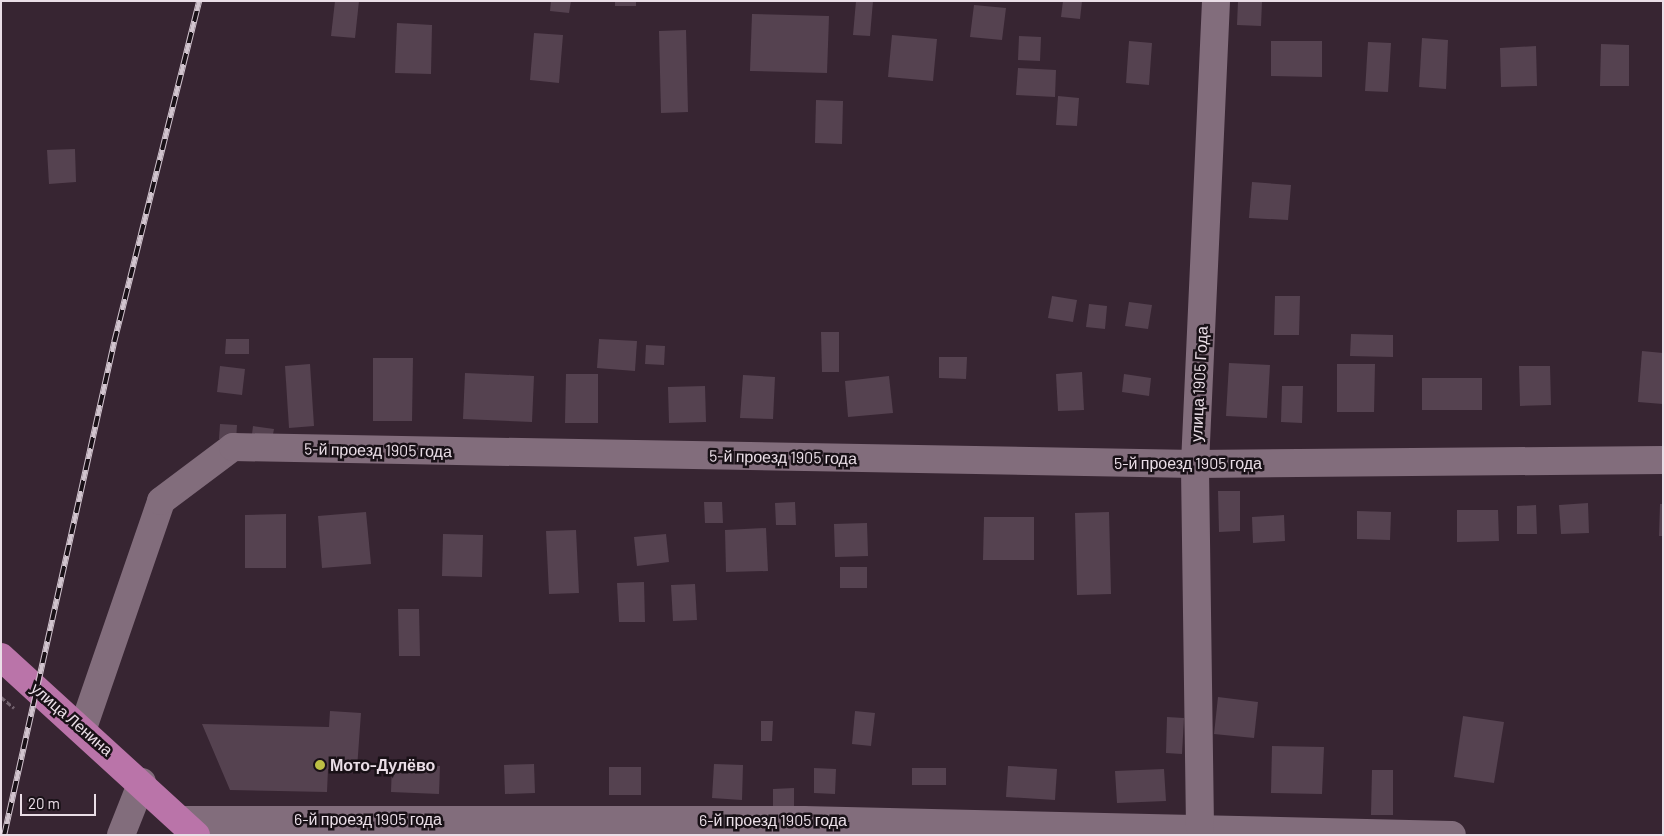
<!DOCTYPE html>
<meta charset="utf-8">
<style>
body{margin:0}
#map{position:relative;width:1664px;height:836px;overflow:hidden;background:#372532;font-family:Barlow,sans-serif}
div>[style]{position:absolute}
.building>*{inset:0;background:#554250}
.path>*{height:3px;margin-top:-1.5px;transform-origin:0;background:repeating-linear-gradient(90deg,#73636f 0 5px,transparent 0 7.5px)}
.minor>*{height:28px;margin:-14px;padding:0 14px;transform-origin:14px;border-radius:14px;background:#826d7c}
.highway>*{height:28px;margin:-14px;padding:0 14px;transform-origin:14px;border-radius:14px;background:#ba74a9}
.rail>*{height:5.5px;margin-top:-2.75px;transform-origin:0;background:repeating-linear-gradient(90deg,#191117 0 11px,#d1c4ce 0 22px);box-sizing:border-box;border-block:1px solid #d1c4ce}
.dots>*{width:14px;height:14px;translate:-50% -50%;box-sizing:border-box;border:2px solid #191117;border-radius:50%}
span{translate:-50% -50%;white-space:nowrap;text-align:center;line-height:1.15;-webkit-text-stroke:5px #191117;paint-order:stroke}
.street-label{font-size:16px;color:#eadee7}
.poi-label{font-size:16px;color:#eadee7;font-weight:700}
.left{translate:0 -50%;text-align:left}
.frame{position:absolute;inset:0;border:2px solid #eadee7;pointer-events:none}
.scale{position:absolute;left:20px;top:794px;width:76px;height:22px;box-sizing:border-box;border:2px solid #eadee7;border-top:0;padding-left:6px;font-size:15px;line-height:18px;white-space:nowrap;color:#eadee7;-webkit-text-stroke:4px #191117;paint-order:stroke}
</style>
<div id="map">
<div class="building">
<i style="clip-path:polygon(335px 1px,359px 1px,355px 38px,331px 36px)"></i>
<i style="clip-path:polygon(551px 1px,571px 1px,569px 13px,550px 11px)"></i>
<i style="clip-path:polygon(615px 1px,636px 1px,636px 6px,615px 6px)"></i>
<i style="clip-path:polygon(856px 1px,873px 1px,870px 36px,853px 35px)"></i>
<i style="clip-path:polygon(1063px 1px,1082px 1px,1080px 19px,1061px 17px)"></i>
<i style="clip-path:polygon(1238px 1px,1262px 1px,1261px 26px,1237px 25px)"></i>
<i style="clip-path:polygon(974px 5px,1006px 8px,1002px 40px,970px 37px)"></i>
<i style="clip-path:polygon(752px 14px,829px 16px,827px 73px,750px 71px)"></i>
<i style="clip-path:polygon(397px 23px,432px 25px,431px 74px,395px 73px)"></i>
<i style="clip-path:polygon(686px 30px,688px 112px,661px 113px,659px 31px)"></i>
<i style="clip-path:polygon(534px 33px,563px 35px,559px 83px,530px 80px)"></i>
<i style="clip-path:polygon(892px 35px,937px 39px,933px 81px,888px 77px)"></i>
<i style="clip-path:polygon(1019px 36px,1041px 37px,1040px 61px,1018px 60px)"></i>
<i style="clip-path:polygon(1422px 38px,1448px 40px,1446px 89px,1419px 87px)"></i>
<i style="clip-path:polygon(1129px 41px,1152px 43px,1149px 85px,1126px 83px)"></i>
<i style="clip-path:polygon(1271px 41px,1322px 41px,1322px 77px,1271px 76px)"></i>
<i style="clip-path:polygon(1368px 42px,1391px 43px,1388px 92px,1365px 91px)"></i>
<i style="clip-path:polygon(1601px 44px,1629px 45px,1629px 86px,1600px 86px)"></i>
<i style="clip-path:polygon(1536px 46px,1537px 86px,1501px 87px,1500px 48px)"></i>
<i style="clip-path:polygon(1018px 68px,1056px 70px,1055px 97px,1016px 95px)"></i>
<i style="clip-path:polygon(1058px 96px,1079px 98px,1077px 126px,1056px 125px)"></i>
<i style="clip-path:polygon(816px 100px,843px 101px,842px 144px,815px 143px)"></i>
<i style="clip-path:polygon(75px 149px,76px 182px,49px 184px,47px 150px)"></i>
<i style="clip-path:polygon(1252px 182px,1291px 185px,1288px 220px,1249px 218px)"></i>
<i style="clip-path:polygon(1052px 296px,1077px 300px,1073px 322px,1048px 318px)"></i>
<i style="clip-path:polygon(1275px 296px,1300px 296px,1299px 335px,1274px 335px)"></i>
<i style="clip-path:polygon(1129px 302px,1152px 305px,1148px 329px,1125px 326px)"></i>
<i style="clip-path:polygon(1089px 304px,1107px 306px,1105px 329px,1086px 327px)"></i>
<i style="clip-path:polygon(821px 332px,839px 332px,839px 372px,822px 372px)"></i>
<i style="clip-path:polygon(1351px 334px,1393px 335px,1393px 357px,1350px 356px)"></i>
<i style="clip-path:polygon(226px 339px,249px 339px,249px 354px,225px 354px)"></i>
<i style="clip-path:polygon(599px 339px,637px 341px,635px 371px,597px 368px)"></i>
<i style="clip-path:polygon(646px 345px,665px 346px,664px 365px,645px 364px)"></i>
<i style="clip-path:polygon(1642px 351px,1663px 353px,1663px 404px,1638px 402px)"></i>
<i style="clip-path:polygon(939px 357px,967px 357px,966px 379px,939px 378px)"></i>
<i style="clip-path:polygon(373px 358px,413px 358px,412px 421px,373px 421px)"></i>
<i style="clip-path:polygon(1229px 363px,1270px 365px,1267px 418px,1226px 416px)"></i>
<i style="clip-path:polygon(310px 364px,314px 426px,289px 428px,285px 366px)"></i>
<i style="clip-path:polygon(1337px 364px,1375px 364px,1374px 412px,1337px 412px)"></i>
<i style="clip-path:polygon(220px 366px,245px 369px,242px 395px,217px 392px)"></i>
<i style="clip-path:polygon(1519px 366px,1550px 366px,1551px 405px,1520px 406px)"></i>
<i style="clip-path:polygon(1082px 372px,1084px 410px,1058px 411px,1056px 374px)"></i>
<i style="clip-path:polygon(465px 373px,534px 376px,532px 422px,463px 419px)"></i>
<i style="clip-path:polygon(566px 374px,598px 374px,598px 423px,565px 423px)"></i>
<i style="clip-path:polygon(1124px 374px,1151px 378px,1149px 396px,1122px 392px)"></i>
<i style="clip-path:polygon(743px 375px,775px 377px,773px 419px,740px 418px)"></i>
<i style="clip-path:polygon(889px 376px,893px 413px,848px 417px,845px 381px)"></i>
<i style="clip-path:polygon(1422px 378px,1482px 378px,1482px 410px,1422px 410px)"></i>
<i style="clip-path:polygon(705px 386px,706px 422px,669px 423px,668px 387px)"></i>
<i style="clip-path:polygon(1282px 386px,1303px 386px,1302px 423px,1281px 422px)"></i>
<i style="clip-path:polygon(220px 424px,237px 425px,236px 441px,219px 439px)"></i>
<i style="clip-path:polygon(253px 426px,274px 429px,271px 445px,251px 442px)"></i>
<i style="clip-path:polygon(1218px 491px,1240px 491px,1240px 531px,1219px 532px)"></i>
<i style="clip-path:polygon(704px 502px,722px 502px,723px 523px,705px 523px)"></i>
<i style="clip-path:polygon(795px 502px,796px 525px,776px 525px,775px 503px)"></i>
<i style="clip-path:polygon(1588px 503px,1589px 533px,1561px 534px,1559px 505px)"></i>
<i style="clip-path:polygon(1660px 504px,1663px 504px,1663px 536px,1659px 536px)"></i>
<i style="clip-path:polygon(1536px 505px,1537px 534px,1517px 534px,1517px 506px)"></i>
<i style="clip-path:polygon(1457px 510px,1498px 510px,1499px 541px,1457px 542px)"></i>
<i style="clip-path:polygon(1357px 511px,1391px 512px,1390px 540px,1357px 539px)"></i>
<i style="clip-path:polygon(366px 512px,371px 564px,322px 568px,318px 516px)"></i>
<i style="clip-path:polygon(1109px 512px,1111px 594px,1077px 595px,1075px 513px)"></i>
<i style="clip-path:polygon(286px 514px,286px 568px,245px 568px,245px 515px)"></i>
<i style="clip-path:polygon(1284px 515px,1285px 541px,1253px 543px,1252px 517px)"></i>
<i style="clip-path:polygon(984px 517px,1034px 517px,1034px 560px,983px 560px)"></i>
<i style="clip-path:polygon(867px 523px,868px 556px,835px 557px,834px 524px)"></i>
<i style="clip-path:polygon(766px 528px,768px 571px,726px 572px,725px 530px)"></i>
<i style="clip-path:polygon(576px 530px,579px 593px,549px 594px,546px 531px)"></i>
<i style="clip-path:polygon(443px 534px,483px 535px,482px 577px,442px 576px)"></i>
<i style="clip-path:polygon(666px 534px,669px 562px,637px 566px,634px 537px)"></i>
<i style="clip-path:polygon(840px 567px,867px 567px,867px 588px,840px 588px)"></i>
<i style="clip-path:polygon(644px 582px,645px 622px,619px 622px,617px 583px)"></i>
<i style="clip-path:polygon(695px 584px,697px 620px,673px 621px,671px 585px)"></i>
<i style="clip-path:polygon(398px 609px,419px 609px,420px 656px,399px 656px)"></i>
<i style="clip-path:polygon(1218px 697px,1258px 702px,1254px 738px,1214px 734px)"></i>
<i style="clip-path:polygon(330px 711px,361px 713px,357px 769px,328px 769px,327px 792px,230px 790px,202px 724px,329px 727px)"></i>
<i style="clip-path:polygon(855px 711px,875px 713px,871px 746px,852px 744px)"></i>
<i style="clip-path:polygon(1463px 716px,1504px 722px,1494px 783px,1454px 777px)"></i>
<i style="clip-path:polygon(1167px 717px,1184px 718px,1182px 754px,1166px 753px)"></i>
<i style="clip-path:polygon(761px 721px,773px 721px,772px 741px,761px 741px)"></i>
<i style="clip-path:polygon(1272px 746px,1324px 747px,1322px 794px,1271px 793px)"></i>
<i style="clip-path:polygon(392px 764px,440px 766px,439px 794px,391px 792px)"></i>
<i style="clip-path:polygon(534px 764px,535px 793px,505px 794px,504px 765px)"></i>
<i style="clip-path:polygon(714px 764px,743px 765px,742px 800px,712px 798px)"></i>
<i style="clip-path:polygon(1008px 766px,1057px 769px,1055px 800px,1006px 797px)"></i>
<i style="clip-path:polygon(609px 767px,641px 767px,641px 795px,609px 795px)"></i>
<i style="clip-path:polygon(814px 768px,836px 769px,835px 794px,814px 793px)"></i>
<i style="clip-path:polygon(912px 768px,946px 768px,946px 785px,912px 785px)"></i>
<i style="clip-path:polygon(1164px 769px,1166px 801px,1117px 803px,1115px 771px)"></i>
<i style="clip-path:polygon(1372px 770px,1393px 770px,1393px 815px,1371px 815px)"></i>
<i style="clip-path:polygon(794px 788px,794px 811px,773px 812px,773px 789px)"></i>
</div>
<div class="path">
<i style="left:1px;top:697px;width:17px;rotate:40deg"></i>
</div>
<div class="minor">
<i style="left:83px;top:728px;width:240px;rotate:-71deg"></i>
<i style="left:161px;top:501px;width:90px;rotate:-36.9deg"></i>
<i style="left:233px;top:447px;width:962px;rotate:1.01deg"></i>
<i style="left:1195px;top:464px;width:468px;rotate:-0.5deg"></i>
<i style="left:184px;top:820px;width:619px"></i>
<i style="left:803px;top:820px;width:649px;rotate:1.32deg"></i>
<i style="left:1200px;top:827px;width:363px;rotate:-90.8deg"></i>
<i style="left:1195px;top:464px;width:463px;rotate:-87.4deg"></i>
<i style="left:121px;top:835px;width:57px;rotate:-68.4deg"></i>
</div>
<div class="highway">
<i style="left:1px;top:657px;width:264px;rotate:42.4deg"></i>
</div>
<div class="rail">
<i style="left:4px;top:835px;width:505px;rotate:-77.42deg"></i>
<i style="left:114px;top:342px;width:351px;rotate:-76deg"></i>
</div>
<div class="dots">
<i style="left:320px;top:765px;background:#bcbf44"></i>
</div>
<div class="street-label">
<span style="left:1199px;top:384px;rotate:-87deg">улица 1905 Года</span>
<span style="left:378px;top:450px;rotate:1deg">5-й проезд 1905 года</span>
<span style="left:783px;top:457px;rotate:1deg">5-й проезд 1905 года</span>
<span style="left:1188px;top:463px">5-й проезд 1905 года</span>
<span style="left:72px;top:719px;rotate:41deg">улица Ленина</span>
<span style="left:368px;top:819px">6-й проезд 1905 года</span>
<span style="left:773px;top:820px">6-й проезд 1905 года</span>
</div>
<div class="poi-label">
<span class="left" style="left:330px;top:765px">Мото-Дулёво</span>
</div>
<div class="frame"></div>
<div class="scale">20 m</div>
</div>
